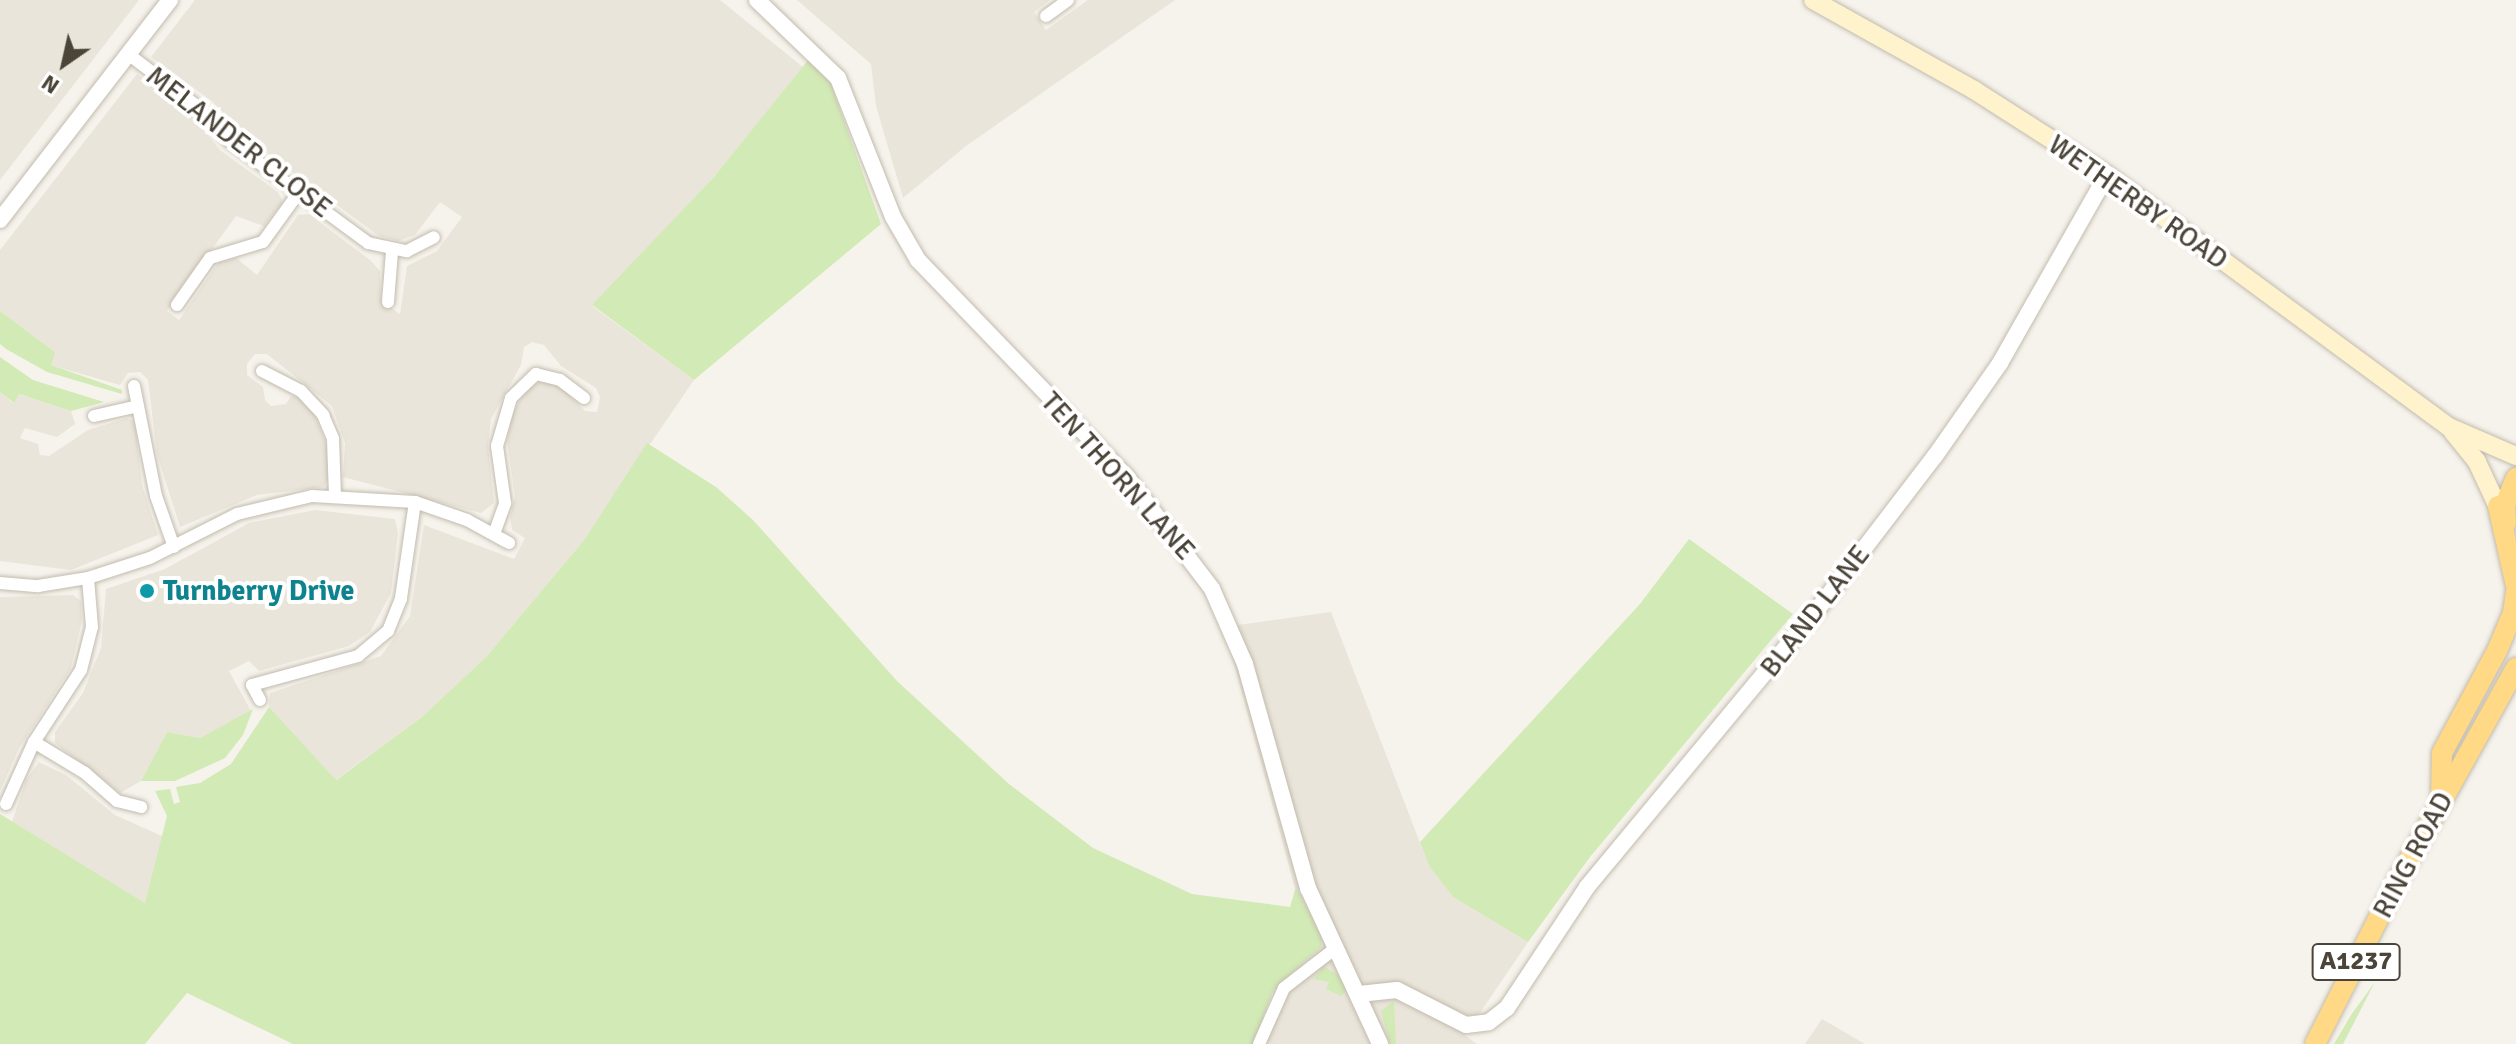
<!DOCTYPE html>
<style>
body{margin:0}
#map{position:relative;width:2516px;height:1044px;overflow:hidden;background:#f6f3ec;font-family:Signika,sans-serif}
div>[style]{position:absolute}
.residential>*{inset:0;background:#eae5da}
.green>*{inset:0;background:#d2eab5}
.roads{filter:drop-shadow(0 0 2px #c2bbae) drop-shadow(0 0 2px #c2bbae)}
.minor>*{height:12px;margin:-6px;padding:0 6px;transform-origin:6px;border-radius:6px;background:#fff}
.tertiary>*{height:16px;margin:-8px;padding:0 8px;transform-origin:8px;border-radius:8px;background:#fff}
.secondary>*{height:18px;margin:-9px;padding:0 9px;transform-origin:9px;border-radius:9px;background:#fff3cd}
.trunk>*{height:20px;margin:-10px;padding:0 10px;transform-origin:10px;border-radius:10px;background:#ffd985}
.dots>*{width:22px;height:22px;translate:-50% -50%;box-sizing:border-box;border:4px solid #fff;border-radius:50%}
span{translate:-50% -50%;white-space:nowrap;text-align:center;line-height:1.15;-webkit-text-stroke:8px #fff;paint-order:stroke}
.shield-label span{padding:2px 6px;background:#fff;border:2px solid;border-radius:6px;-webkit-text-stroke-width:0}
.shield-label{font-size:26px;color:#4b4439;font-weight:700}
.street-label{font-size:28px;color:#4b4439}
.culture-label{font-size:28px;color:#0d838f;font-weight:700}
.left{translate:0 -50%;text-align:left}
.north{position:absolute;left:24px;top:24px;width:80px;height:80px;-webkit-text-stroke:6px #fff;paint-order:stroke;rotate:214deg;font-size:22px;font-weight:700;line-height:32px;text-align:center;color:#4b4439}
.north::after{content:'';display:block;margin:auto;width:28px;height:36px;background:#4b4439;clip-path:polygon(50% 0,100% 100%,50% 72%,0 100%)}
</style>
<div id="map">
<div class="residential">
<i style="clip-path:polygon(0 0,139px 0,0 180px)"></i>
<i style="clip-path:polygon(195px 0,720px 0,803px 67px,713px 178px,592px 306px,694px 380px,585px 539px,487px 656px,422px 717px,335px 780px,269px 707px,270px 693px,381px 656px,410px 616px,424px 525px,514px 559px,525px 538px,512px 530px,510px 517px,515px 496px,507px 441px,512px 415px,527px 388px,543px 381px,561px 387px,585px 411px,597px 412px,600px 397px,596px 388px,561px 366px,544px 345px,532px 342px,524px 347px,521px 365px,491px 419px,488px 446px,494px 503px,481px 513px,343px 477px,345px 443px,332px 406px,267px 354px,255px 354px,247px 364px,247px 375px,263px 387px,265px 400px,271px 406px,286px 404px,291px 396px,300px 398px,314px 413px,329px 452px,330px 477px,323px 487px,257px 495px,180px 527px,157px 454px,148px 380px,140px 372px,128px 373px,120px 385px,50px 365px,54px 351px,0 311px,0 250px,137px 74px,194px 118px,221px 151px,278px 192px,283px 202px,264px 226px,236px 216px,167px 311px,179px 320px,218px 263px,236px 258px,257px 275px,298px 215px,309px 214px,370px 260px,380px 271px,381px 301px,400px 314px,407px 266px,437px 251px,462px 217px,440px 202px,415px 235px,398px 241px,379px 236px,228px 125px,213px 102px,151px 57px)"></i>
<i style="clip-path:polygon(797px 0,1050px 0,1034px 12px,1046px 30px,1088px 0,1175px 0,966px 146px,903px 198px,876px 106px,871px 64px)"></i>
<i style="clip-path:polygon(0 392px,13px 403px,18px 394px,71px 411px,75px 424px,57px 437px,25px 428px,20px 438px,38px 444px,40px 455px,49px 456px,88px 430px,127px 418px,135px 422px,142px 485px,158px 535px,71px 570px,0 561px)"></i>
<i style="clip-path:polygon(315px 510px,395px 519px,398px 533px,391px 593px,370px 632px,349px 646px,259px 671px,249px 661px,229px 671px,251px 711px,200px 738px,167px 732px,141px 781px,120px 793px,55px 743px,55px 732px,83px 693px,101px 648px,106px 589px,165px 569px,249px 523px)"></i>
<i style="clip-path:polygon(73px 595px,81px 601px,82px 620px,71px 668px,19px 748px,0 791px,0 597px)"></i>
<i style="clip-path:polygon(1331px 612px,1429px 866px,1453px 897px,1528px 942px,1465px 1035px,1477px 1044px,1253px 1044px,1271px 1002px,1295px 888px,1224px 627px)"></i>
<i style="clip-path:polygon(39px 762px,66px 775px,115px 815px,164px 837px,145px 903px,12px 822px,26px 780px)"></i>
<i style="clip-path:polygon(1822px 1019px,1865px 1044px,1805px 1044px)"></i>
</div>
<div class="green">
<i style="clip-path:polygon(809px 59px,831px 84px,881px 224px,694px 380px,592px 305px,713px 178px)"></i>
<i style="clip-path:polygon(0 311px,55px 352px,51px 365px,122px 390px,122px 394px,47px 372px,6px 349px,0 344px)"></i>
<i style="clip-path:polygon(0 357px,33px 380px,104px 402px,71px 411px,19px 394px,14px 403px,0 392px)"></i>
<i style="clip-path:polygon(647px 443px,716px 487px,753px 520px,897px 681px,1009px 784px,1093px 848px,1192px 894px,1290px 907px,1296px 888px,1322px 935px,1321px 947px,1274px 989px,1253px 1044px,293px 1044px,187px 993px,145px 1044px,0 1044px,0 814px,145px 903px,167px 816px,155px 791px,170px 789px,174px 804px,180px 802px,176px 787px,200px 783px,231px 764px,269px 707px,336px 780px,422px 717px,487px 656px,585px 539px)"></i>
<i style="clip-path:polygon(1689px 539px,1793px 614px,1590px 857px,1528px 942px,1453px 897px,1429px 866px,1420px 842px,1640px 604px)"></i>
<i style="clip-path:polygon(253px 709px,243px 735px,225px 758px,175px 781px,141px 781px,167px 732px,200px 738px)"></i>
<i style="clip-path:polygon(1323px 966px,1341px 977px,1347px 989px,1341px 996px,1326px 989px,1329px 982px,1314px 979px)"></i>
<i style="clip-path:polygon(2375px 982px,2343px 1044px,2334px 1044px,2351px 1015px)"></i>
<i style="clip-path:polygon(1394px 1001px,1396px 1044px,1390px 1044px,1381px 1011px)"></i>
</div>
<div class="roads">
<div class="minor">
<i style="left:1046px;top:16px;width:27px;rotate:-36deg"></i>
<i style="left:128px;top:54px;width:83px;rotate:37.1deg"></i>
<i style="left:194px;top:104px;width:50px;rotate:46.6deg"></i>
<i style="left:228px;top:140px;width:174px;rotate:36.3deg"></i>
<i style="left:368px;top:243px;width:40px;rotate:12deg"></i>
<i style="left:407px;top:251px;width:30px;rotate:-27deg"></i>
<i style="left:388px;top:302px;width:51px;rotate:-85.5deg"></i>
<i style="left:177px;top:305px;width:57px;rotate:-54.9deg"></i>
<i style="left:210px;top:258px;width:55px;rotate:-16.8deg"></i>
<i style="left:263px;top:242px;width:62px;rotate:-54.2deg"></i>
<i style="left:262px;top:371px;width:44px;rotate:27.1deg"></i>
<i style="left:301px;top:391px;width:33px;rotate:47deg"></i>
<i style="left:323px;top:415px;width:26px;rotate:67deg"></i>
<i style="left:333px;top:439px;width:56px;rotate:88deg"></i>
<i style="left:134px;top:386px;width:112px;rotate:78.7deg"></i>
<i style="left:156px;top:496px;width:54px;rotate:70.6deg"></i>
<i style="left:94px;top:416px;width:45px;rotate:-12.8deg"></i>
<i style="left:494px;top:534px;width:33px;rotate:-70deg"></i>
<i style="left:505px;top:503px;width:58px;rotate:-98deg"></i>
<i style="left:497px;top:446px;width:50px;rotate:-73.7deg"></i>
<i style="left:511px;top:398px;width:35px;rotate:-44deg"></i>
<i style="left:536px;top:374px;width:25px;rotate:14deg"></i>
<i style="left:560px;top:380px;width:30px;rotate:37deg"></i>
<i style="left:0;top:583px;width:38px;rotate:5deg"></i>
<i style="left:38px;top:586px;width:51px;rotate:-9.1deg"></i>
<i style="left:88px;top:578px;width:65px;rotate:-17.9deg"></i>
<i style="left:150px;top:558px;width:97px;rotate:-26.8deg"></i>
<i style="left:237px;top:514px;width:77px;rotate:-13.5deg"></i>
<i style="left:312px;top:496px;width:103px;rotate:3.3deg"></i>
<i style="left:415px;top:502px;width:55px;rotate:19.1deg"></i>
<i style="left:467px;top:520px;width:48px;rotate:28.7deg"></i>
<i style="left:260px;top:700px;width:17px;rotate:-118deg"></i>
<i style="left:252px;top:685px;width:110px;rotate:-15.3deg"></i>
<i style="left:358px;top:656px;width:39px;rotate:-40deg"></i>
<i style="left:388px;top:631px;width:35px;rotate:-68deg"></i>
<i style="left:401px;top:598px;width:97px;rotate:-81.7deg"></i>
<i style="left:34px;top:742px;width:60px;rotate:31.3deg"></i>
<i style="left:85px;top:773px;width:43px;rotate:41.2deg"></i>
<i style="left:117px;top:801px;width:25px;rotate:14deg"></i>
<i style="left:6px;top:804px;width:68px;rotate:-65.7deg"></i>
<i style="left:34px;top:742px;width:86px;rotate:-56.9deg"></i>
<i style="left:81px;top:670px;width:44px;rotate:-75.7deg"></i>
<i style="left:92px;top:627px;width:49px;rotate:-94.7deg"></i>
<i style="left:1259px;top:1044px;width:61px;rotate:-65.9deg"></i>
<i style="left:1284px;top:988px;width:67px;rotate:-37.7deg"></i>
</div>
<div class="tertiary">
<i style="left:757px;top:0;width:112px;rotate:43.9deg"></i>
<i style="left:838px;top:78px;width:149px;rotate:68.4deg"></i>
<i style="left:893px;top:217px;width:50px;rotate:59.8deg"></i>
<i style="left:918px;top:260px;width:300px;rotate:46.1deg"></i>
<i style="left:1126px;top:476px;width:142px;rotate:52.7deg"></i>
<i style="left:1212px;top:589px;width:82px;rotate:66.3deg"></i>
<i style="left:1245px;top:664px;width:233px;rotate:74.3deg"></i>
<i style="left:1308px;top:888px;width:172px;rotate:65.2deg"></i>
<i style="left:0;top:220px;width:278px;rotate:-52.3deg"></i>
<i style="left:1359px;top:994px;width:38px;rotate:-6deg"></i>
<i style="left:1397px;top:990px;width:77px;rotate:26.9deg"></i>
<i style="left:1466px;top:1025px;width:23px;rotate:-7deg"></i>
<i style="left:1489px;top:1022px;width:23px;rotate:-38deg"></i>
<i style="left:1507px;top:1008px;width:145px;rotate:-56.5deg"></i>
<i style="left:1587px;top:887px;width:355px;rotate:-50.3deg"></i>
<i style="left:1814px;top:614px;width:199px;rotate:-52.6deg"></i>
<i style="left:1935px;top:456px;width:113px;rotate:-55deg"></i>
<i style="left:2000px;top:363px;width:216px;rotate:-60.4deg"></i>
</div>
<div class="secondary">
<i style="left:1813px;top:0;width:184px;rotate:29.2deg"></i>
<i style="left:1974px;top:90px;width:158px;rotate:32.6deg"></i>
<i style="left:2107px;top:175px;width:425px;rotate:36.4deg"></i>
<i style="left:2449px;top:427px;width:73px;rotate:23.4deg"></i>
<i style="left:2453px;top:432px;width:38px;rotate:51deg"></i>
<i style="left:2477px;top:462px;width:64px;rotate:65deg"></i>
</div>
<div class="trunk">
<i style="left:2498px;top:506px;width:82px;rotate:77.3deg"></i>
<i style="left:2506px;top:523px;width:18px;rotate:-93deg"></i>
<i style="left:2505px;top:505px;width:29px;rotate:-68deg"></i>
<i style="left:2441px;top:799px;width:46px;rotate:-88.8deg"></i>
<i style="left:2442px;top:753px;width:116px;rotate:-61.7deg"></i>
<i style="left:2497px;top:651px;width:41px;rotate:-67.2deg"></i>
<i style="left:2513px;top:613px;width:21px;rotate:-82deg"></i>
<i style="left:2315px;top:1044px;width:184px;rotate:-63.2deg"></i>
<i style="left:2398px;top:880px;width:243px;rotate:-60.9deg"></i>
</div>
</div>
<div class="dots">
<i style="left:147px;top:591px;background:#0f9aa8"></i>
</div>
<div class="shield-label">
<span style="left:2356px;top:962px">A1237</span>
</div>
<div class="street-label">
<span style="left:239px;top:142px;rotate:38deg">MELANDER CLOSE</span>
<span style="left:2138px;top:202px;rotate:35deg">WETHERBY ROAD</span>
<span style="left:1118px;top:476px;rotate:48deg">TEN THORN LANE</span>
<span style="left:1815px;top:611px;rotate:-52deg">BLAND LANE</span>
<span style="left:2413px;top:855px;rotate:-62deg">RING ROAD</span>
</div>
<div class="culture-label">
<span class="left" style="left:163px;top:591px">Turnberry Drive</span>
</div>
<div class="north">N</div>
</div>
